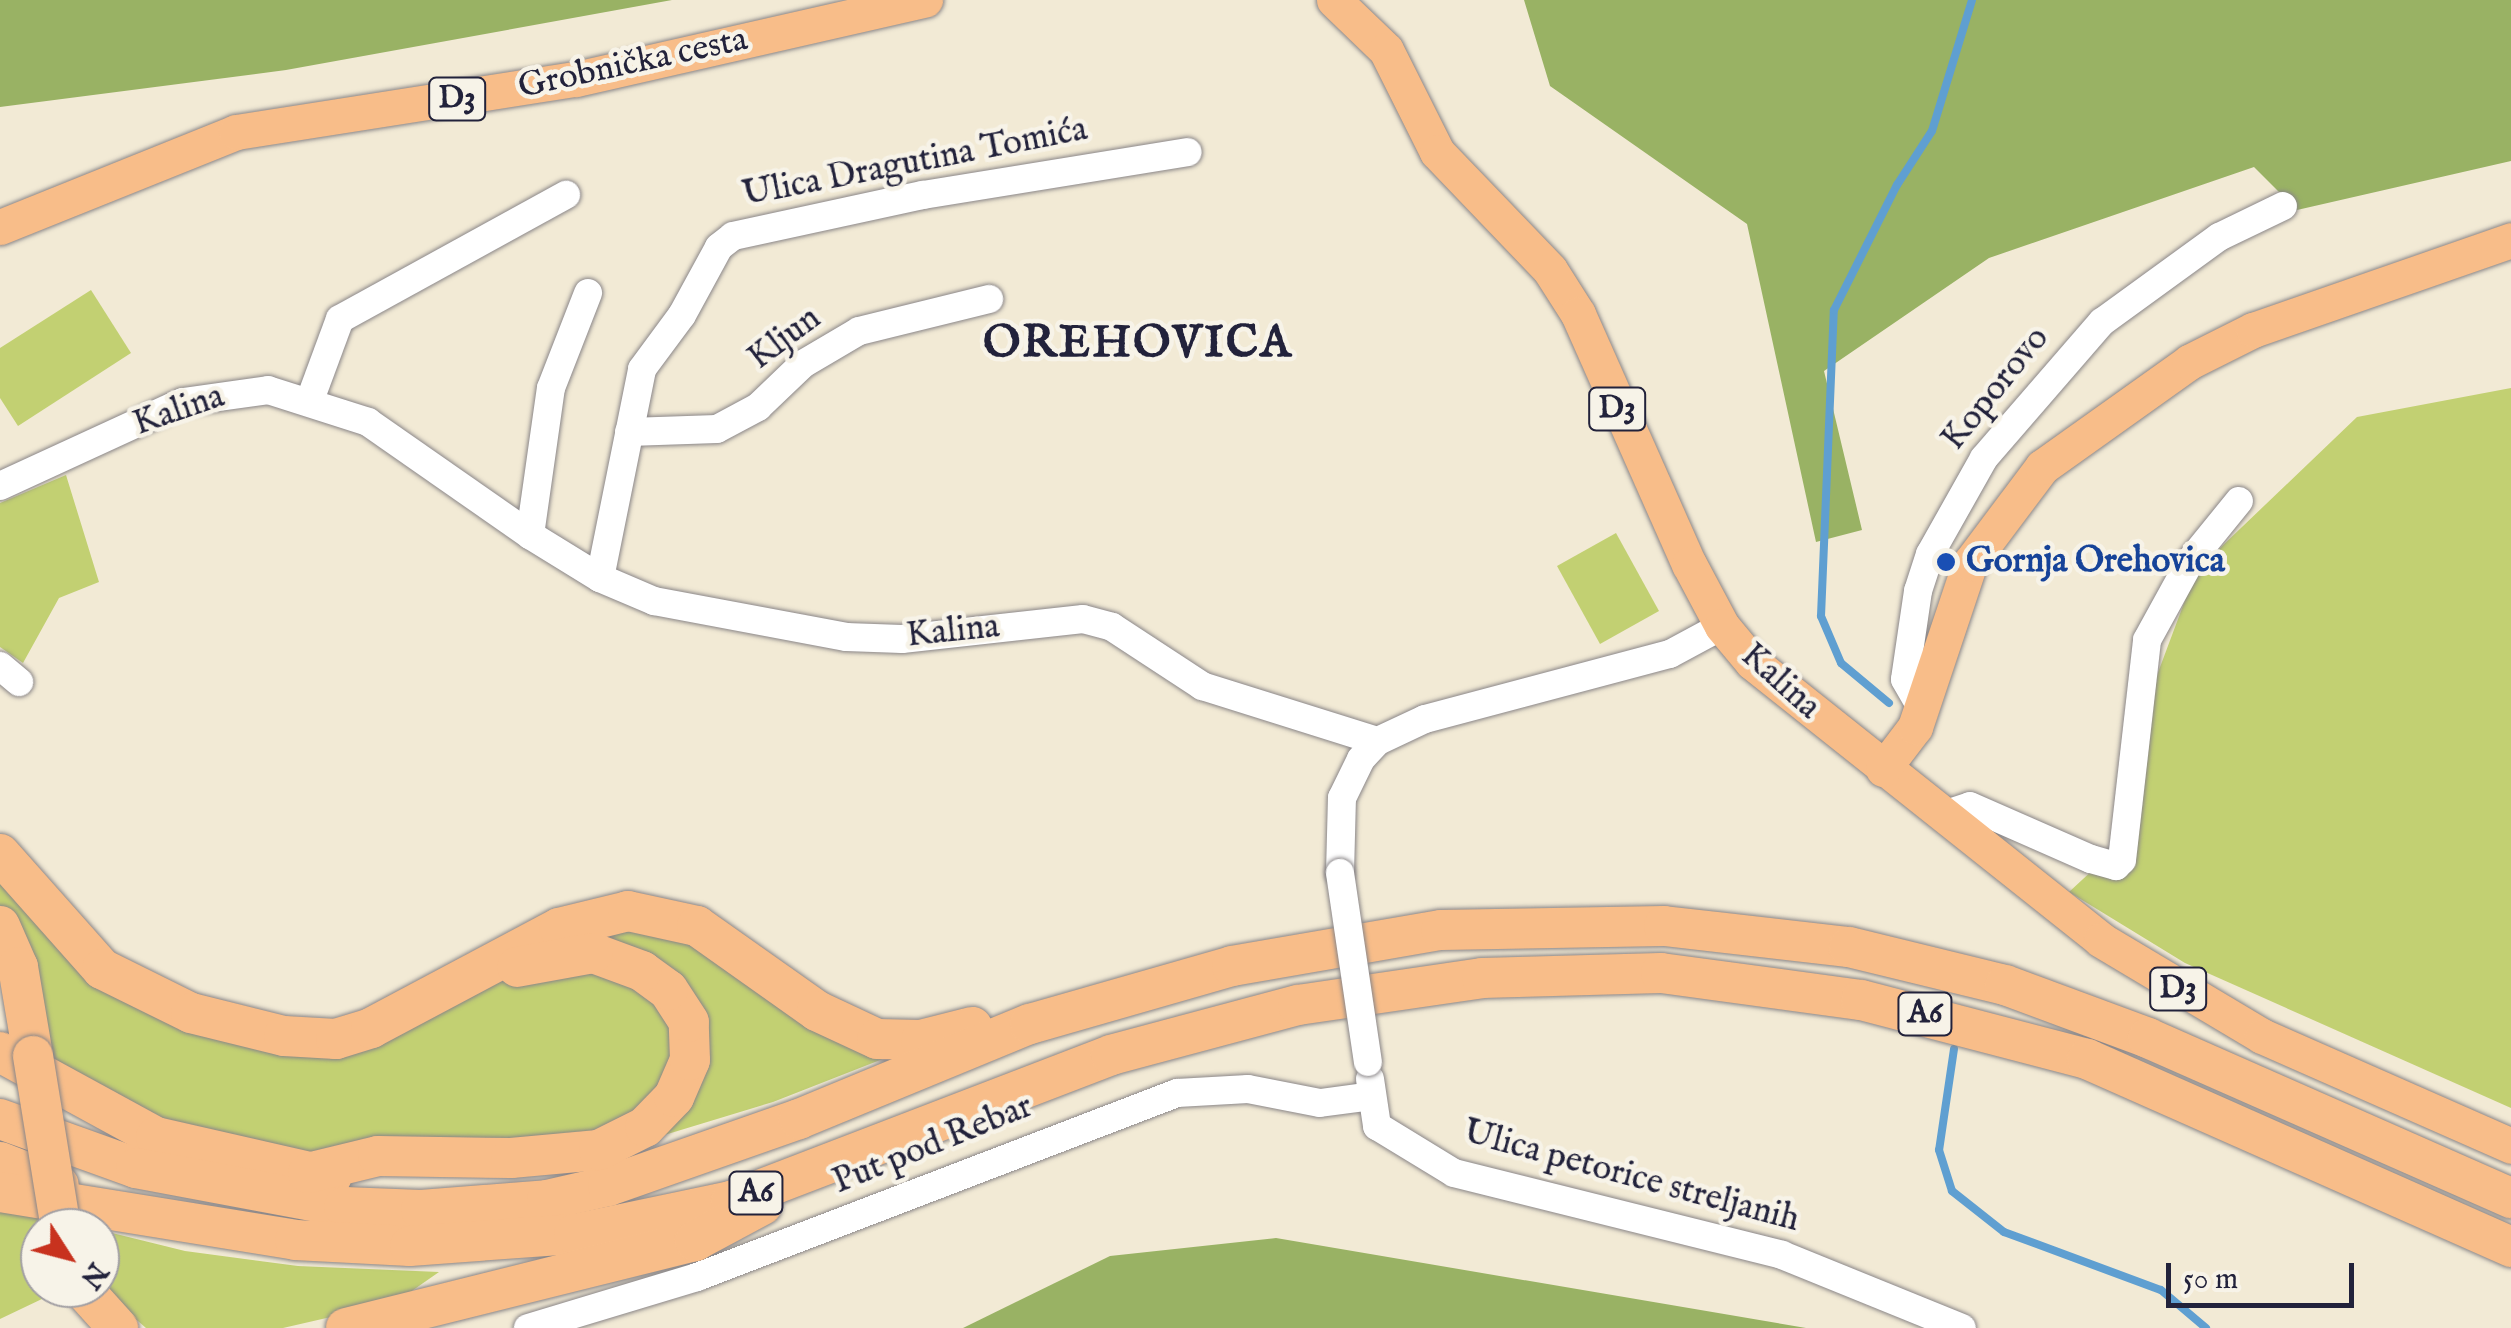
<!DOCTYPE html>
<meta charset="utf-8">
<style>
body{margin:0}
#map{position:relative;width:2511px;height:1328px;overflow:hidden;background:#f2ead5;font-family:"IM FELL English",serif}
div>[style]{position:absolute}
.green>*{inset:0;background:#c2d072}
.forest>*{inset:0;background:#99b264}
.stream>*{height:8px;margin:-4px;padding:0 4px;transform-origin:4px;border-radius:4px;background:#5f9fd1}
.roads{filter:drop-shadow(0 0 2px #8a8688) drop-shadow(0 0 2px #8a8688)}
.minor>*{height:28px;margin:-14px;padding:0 14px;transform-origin:14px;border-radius:14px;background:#fff}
.major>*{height:35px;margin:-17.5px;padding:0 17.5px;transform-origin:17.5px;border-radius:17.5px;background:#f8bd89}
.highway>*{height:40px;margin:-20px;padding:0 20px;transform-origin:20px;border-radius:20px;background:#f8bd89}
.bridges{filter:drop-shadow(0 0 2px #8a8688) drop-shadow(0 0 2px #8a8688)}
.minor-bridge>*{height:28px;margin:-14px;padding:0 14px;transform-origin:14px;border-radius:14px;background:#fff}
.highway-bridge>*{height:40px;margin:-20px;padding:0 20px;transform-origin:20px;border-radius:20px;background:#f8bd89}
.dots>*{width:28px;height:28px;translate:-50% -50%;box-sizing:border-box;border:5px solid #f7f3e8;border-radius:50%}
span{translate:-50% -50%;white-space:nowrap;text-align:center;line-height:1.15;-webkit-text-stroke:9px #f7f3e8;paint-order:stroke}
.shield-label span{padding:2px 8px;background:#f7f3e8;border:2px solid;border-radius:8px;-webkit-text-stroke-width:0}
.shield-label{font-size:32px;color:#22223b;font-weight:700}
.street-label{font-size:35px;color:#22223b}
.transit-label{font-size:35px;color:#164399;font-weight:700}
.left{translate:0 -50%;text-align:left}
.district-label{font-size:45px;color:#22223b;font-weight:700;letter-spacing:2.5px}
.north{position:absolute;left:20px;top:1208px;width:100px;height:100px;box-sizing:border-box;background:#f7f3e8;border:2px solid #a29fa3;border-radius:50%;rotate:126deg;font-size:28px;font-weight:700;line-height:40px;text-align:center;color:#22223b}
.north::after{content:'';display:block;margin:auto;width:35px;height:45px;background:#c8321e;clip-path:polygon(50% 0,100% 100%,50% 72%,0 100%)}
.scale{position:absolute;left:2166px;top:1263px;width:188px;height:45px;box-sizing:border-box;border:5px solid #22223b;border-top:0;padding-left:12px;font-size:30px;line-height:35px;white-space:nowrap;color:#22223b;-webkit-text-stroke:8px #f7f3e8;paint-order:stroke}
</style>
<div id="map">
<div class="green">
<i style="clip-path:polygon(91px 290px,131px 353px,18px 426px,0 398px,0 348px)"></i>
<i style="clip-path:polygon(2511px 388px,2511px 1108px,2185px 963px,2069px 892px,2109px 855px,2132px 742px,2196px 571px,2357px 417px)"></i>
<i style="clip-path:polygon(66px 475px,99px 582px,59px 598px,23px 663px,0 647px,0 503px)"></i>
<i style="clip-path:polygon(1616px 533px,1659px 611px,1600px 644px,1557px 566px)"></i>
<i style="clip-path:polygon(0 874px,34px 913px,249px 1040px,510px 977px,605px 965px,672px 1013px,681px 1065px,625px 1132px,325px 1160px,188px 1135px,48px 1064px,0 905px)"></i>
<i style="clip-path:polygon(615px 927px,694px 943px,893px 1055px,773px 1102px,638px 1143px,702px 1035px,569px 937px)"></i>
<i style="clip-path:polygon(0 1205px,49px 1219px,50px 1228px,40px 1228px,40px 1288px,65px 1288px,0 1319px)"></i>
<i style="clip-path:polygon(100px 1230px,185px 1251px,298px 1266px,439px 1272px,396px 1302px,283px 1328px,146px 1328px,100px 1288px)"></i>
</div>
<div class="forest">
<i style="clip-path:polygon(0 0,672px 0,286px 70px,0 107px)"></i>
<i style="clip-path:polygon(1524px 0,2511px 0,2511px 161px,2297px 210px,2254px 167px,1989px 258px,1824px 371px,1862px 530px,1816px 542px,1747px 224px,1550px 86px)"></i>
<i style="clip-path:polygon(1276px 1238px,1806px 1328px,963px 1328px,1110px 1256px)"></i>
</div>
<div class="stream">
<i style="left:1889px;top:703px;width:62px;rotate:-140.2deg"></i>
<i style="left:1841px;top:663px;width:51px;rotate:-113.1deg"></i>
<i style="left:1821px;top:616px;width:306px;rotate:-87.6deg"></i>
<i style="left:1834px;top:310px;width:140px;rotate:-63.3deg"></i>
<i style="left:1897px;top:185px;width:64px;rotate:-57.1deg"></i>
<i style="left:1932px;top:131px;width:137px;rotate:-73deg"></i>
<i style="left:1954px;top:1049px;width:102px;rotate:98.4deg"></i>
<i style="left:1939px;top:1150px;width:43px;rotate:72.4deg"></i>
<i style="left:1952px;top:1191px;width:66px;rotate:38.3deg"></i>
<i style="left:2004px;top:1232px;width:167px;rotate:20.3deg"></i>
<i style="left:2161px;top:1290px;width:59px;rotate:40.2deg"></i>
</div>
<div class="roads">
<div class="minor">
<i style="left:310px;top:400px;width:86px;rotate:-69.7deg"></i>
<i style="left:340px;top:319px;width:258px;rotate:-28.8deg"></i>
<i style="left:629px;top:432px;width:88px;rotate:-2deg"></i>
<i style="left:717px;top:429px;width:47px;rotate:-28.2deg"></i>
<i style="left:758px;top:407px;width:62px;rotate:-43.7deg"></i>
<i style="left:803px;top:364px;width:65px;rotate:-30.5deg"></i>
<i style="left:859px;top:331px;width:134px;rotate:-13.8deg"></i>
<i style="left:0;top:486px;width:201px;rotate:-24.7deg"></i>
<i style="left:183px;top:402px;width:86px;rotate:-8deg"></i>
<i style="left:268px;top:390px;width:105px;rotate:17.7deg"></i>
<i style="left:368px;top:422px;width:198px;rotate:34.9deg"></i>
<i style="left:530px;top:535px;width:82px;rotate:31.6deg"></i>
<i style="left:600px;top:578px;width:59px;rotate:23.1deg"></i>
<i style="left:654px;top:601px;width:195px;rotate:10.6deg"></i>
<i style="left:846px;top:637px;width:56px;rotate:2deg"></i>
<i style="left:902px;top:639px;width:182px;rotate:-6.3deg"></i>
<i style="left:1083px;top:619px;width:30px;rotate:15deg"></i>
<i style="left:1112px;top:627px;width:108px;rotate:33.2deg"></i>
<i style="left:1202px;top:686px;width:184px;rotate:17.4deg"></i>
<i style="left:1378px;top:741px;width:52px;rotate:-25.1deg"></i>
<i style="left:1425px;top:719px;width:253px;rotate:-14.9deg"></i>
<i style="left:1670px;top:654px;width:59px;rotate:-28.3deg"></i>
<i style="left:530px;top:535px;width:148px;rotate:-81.9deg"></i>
<i style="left:551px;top:388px;width:102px;rotate:-68.7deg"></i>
<i style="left:600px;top:578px;width:213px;rotate:-78.6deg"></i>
<i style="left:642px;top:369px;width:67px;rotate:-53.5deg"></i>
<i style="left:682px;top:315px;width:77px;rotate:-61.4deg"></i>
<i style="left:719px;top:247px;width:18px;rotate:-38deg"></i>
<i style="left:733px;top:236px;width:194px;rotate:-12.2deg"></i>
<i style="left:923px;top:195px;width:268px;rotate:-9.2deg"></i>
<i style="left:0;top:666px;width:25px;rotate:40deg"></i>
<i style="left:1922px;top:709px;width:34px;rotate:-120deg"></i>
<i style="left:1905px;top:679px;width:89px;rotate:-81.6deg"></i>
<i style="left:1918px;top:591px;width:39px;rotate:-72deg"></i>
<i style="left:1930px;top:554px;width:110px;rotate:-60.6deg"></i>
<i style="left:1984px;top:458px;width:180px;rotate:-49.1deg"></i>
<i style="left:2102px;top:322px;width:145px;rotate:-36deg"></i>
<i style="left:2219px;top:237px;width:71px;rotate:-25.8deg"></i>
<i style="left:1943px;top:815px;width:28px;rotate:-18deg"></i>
<i style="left:1970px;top:806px;width:132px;rotate:23.7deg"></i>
<i style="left:2091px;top:859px;width:26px;rotate:16deg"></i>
<i style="left:2116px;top:866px;width:8px;rotate:-45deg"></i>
<i style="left:2122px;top:860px;width:221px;rotate:-83.5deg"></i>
<i style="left:2147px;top:640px;width:91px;rotate:-61.2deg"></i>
<i style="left:2191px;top:560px;width:76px;rotate:-50.9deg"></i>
<i style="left:1340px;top:873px;width:75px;rotate:-88.5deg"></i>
<i style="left:1342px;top:798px;width:43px;rotate:-64deg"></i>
<i style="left:1361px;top:759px;width:25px;rotate:-47deg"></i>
<i style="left:1370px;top:1079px;width:48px;rotate:81.5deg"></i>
<i style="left:1377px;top:1126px;width:90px;rotate:31.4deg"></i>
<i style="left:1454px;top:1173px;width:338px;rotate:14deg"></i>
<i style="left:1782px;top:1255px;width:194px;rotate:22.1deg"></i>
<i style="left:528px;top:1328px;width:177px;rotate:-16.8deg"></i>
<i style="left:697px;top:1277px;width:514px;rotate:-20.97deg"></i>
<i style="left:1177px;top:1093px;width:71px;rotate:-3.2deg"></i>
<i style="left:1248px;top:1089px;width:73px;rotate:11deg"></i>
<i style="left:1320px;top:1103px;width:52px;rotate:-7.7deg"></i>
</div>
<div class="major">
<i style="left:1334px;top:0;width:72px;rotate:43.9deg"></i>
<i style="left:1386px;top:50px;width:114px;rotate:63.4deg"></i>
<i style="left:1437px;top:152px;width:163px;rotate:46.2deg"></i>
<i style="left:1550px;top:270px;width:52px;rotate:57.5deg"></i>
<i style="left:1578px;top:314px;width:274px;rotate:66.1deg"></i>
<i style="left:1689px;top:564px;width:70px;rotate:62deg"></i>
<i style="left:1722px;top:626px;width:47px;rotate:50.2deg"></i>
<i style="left:1752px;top:662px;width:446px;rotate:38.5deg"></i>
<i style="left:2101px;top:940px;width:187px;rotate:30.8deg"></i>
<i style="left:2262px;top:1036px;width:272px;rotate:23.8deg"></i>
<i style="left:0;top:227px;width:254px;rotate:-21.9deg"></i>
<i style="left:236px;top:132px;width:344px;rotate:-8.9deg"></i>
<i style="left:576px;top:79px;width:358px;rotate:-12.8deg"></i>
<i style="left:1883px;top:769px;width:53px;rotate:-52.7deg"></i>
<i style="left:1915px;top:727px;width:173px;rotate:-71.5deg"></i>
<i style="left:1970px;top:563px;width:120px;rotate:-53.1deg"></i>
<i style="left:2042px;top:467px;width:181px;rotate:-35.5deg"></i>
<i style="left:2189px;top:362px;width:72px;rotate:-26.6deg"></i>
<i style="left:2253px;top:330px;width:273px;rotate:-19.2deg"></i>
</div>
<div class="highway">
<i style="left:0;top:854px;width:154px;rotate:48.4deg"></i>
<i style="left:102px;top:969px;width:99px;rotate:26.3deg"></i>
<i style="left:191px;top:1013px;width:96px;rotate:13.9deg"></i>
<i style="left:284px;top:1036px;width:52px;rotate:3.3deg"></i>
<i style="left:336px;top:1039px;width:37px;rotate:-17deg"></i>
<i style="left:371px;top:1028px;width:213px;rotate:-28deg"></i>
<i style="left:559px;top:928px;width:71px;rotate:-13.8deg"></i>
<i style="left:628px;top:911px;width:71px;rotate:12.3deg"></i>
<i style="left:697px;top:926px;width:147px;rotate:35.3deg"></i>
<i style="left:817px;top:1011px;width:66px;rotate:25deg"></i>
<i style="left:877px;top:1039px;width:44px;rotate:1.3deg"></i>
<i style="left:921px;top:1040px;width:53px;rotate:-14.3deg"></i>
<i style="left:0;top:926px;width:45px;rotate:66.3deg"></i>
<i style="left:18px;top:967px;width:90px;rotate:80.4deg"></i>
<i style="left:0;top:1052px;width:178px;rotate:28.6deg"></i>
<i style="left:156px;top:1137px;width:180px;rotate:12.8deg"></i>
<i style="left:0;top:1119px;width:145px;rotate:19.8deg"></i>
<i style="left:136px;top:1168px;width:212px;rotate:10.6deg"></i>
<i style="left:344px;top:1207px;width:77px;rotate:2.2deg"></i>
<i style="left:421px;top:1210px;width:126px;rotate:-4.5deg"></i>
<i style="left:547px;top:1200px;width:63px;rotate:-12.9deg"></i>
<i style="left:608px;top:1186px;width:202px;rotate:-19.3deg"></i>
<i style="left:799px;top:1119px;width:250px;rotate:-22.4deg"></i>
<i style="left:1030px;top:1024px;width:210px;rotate:-16deg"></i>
<i style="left:1232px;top:966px;width:212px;rotate:-9.8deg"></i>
<i style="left:1441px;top:930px;width:223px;rotate:-1deg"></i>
<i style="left:1664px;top:926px;width:186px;rotate:6.5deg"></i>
<i style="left:1849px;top:947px;width:161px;rotate:13.7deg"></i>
<i style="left:2005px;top:985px;width:153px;rotate:20.3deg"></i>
<i style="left:2148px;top:1038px;width:397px;rotate:23.8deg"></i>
<i style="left:0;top:1162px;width:63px;rotate:21.3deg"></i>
<i style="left:308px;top:1173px;width:72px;rotate:-13.7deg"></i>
<i style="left:378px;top:1156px;width:133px;rotate:0.9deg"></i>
<i style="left:511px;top:1158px;width:88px;rotate:-5.2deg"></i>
<i style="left:599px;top:1150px;width:51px;rotate:-26.6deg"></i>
<i style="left:645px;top:1127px;width:42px;rotate:-46deg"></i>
<i style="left:674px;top:1097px;width:40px;rotate:-66.6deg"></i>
<i style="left:690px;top:1060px;width:38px;rotate:-92deg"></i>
<i style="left:689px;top:1022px;width:38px;rotate:-123deg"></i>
<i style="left:668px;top:990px;width:32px;rotate:-144deg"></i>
<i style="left:642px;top:971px;width:52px;rotate:-159.8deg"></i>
<i style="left:593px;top:953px;width:77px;rotate:169.6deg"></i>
<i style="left:0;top:1192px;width:299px;rotate:9.2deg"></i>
<i style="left:295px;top:1240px;width:115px;rotate:3deg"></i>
<i style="left:410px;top:1246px;width:164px;rotate:-4.2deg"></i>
<i style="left:574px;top:1234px;width:160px;rotate:-11.9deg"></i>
<i style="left:731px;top:1201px;width:407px;rotate:-21deg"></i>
<i style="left:1111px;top:1055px;width:194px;rotate:-15deg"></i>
<i style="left:1298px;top:1005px;width:186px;rotate:-8.3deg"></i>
<i style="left:1482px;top:978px;width:179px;rotate:-1.6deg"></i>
<i style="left:1661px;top:973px;width:202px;rotate:7.7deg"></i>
<i style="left:1861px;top:1000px;width:234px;rotate:14.6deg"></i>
<i style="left:2087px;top:1059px;width:464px;rotate:23.9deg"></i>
<i style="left:82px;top:1288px;width:54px;rotate:48deg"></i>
<i style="left:346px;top:1328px;width:360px;rotate:-14deg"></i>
<i style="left:695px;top:1241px;width:76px;rotate:-28.2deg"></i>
</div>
</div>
<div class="bridges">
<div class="minor-bridge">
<i style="left:1340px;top:873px;width:191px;rotate:81.6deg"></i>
</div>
<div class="highway-bridge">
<i style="left:33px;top:1056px;width:174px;rotate:80.8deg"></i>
</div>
</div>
<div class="dots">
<i style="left:1946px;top:562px;background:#1a4fb4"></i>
</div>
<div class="shield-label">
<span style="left:457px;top:99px">D3</span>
<span style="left:1617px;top:409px">D3</span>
<span style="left:2178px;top:989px">D3</span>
<span style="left:1925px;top:1014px">A6</span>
<span style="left:756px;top:1193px">A6</span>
</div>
<div class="street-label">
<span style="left:633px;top:64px;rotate:-12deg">Grobnička cesta</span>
<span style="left:915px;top:163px;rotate:-11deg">Ulica Dragutina Tomića</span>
<span style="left:785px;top:339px;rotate:-37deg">Kljun</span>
<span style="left:1996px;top:389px;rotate:-51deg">Koporovo</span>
<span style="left:179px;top:411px;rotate:-19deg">Kalina</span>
<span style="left:953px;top:632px;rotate:-6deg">Kalina</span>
<span style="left:1780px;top:682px;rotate:42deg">Kalina</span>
<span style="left:933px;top:1145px;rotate:-22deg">Put pod Rebar</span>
<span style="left:1631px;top:1177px;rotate:15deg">Ulica petorice streljanih</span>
</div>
<div class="transit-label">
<span class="left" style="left:1966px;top:562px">Gornja Orehovica</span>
</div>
<div class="district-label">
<span style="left:1138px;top:344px">OREHOVICA</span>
</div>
<div class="north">N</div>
<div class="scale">50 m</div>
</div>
